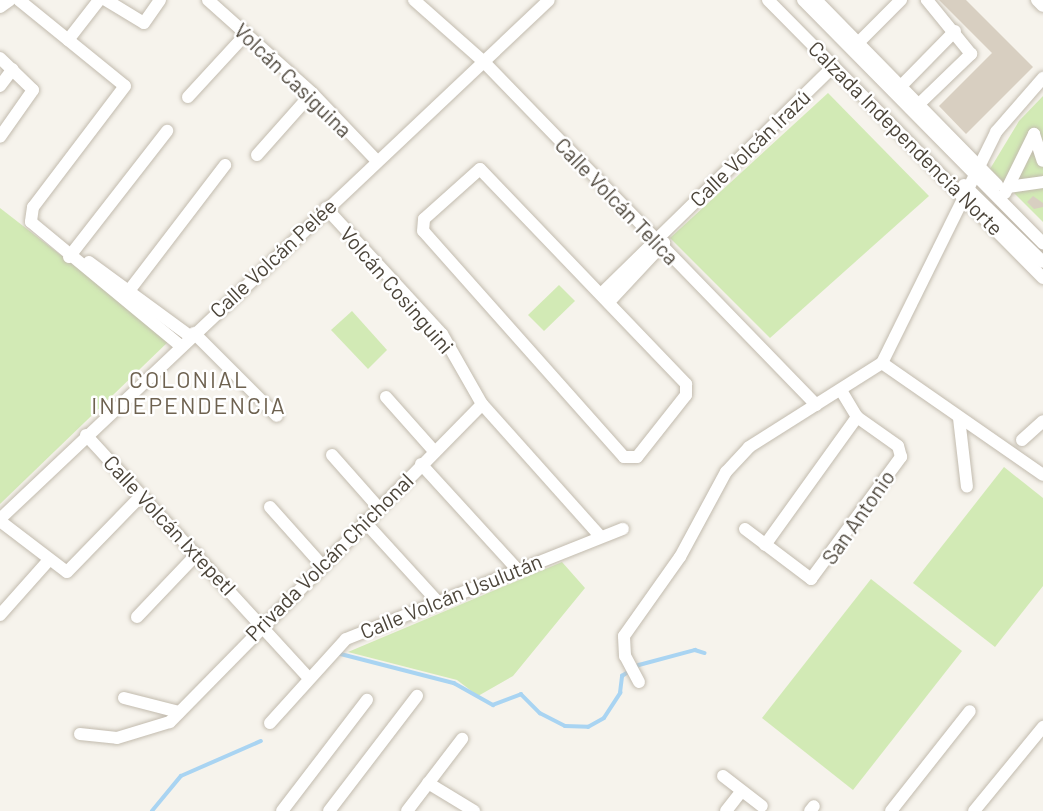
<!DOCTYPE html>
<meta charset="utf-8">
<style>
body{margin:0}
#map{position:relative;width:1043px;height:811px;overflow:hidden;background:#f6f3ec;font-family:Barlow,sans-serif}
div>[style]{position:absolute}
.green>*{inset:0;background:#d2eab5}
.stream>*{height:3.5px;margin:-1.75px;padding:0 1.75px;transform-origin:1.75px;border-radius:1.75px;background:#a9d4f2}
.building>*{inset:0;background:#d8cfc1}
.roads{filter:drop-shadow(0 0 2px #c2bbae) drop-shadow(0 0 2px #c2bbae)}
.minor>*{height:12px;margin:-6px;padding:0 6px;transform-origin:6px;border-radius:6px;background:#fff}
span{translate:-50% -50%;white-space:nowrap;text-align:center;line-height:1.15;-webkit-text-stroke:5px #fff;paint-order:stroke}
.street-label{font-size:21px;color:#4b4439}
.neighbourhood-label{font-size:23px;color:#6e6250;letter-spacing:2px}
</style>
<div id="map">
<div class="green">
<i style="clip-path:polygon(828px 93px,929px 196px,770px 338px,670px 238px)"></i>
<i style="clip-path:polygon(1043px 96px,1043px 222px,990px 169px,1019px 121px)"></i>
<i style="clip-path:polygon(0 208px,170px 340px,0 504px)"></i>
<i style="clip-path:polygon(559px 285px,575px 301px,544px 331px,528px 315px)"></i>
<i style="clip-path:polygon(352px 311px,387px 350px,368px 369px,331px 330px)"></i>
<i style="clip-path:polygon(1004px 467px,1043px 498px,1043px 586px,995px 647px,913px 583px)"></i>
<i style="clip-path:polygon(562px 562px,585px 588px,513px 676px,478px 696px,457px 680px,348px 652px)"></i>
<i style="clip-path:polygon(871px 579px,962px 651px,853px 790px,762px 718px)"></i>
</div>
<div class="stream">
<i style="left:337px;top:653px;width:121px;rotate:14.4deg"></i>
<i style="left:454px;top:683px;width:45px;rotate:29.4deg"></i>
<i style="left:493px;top:705px;width:30px;rotate:-21deg"></i>
<i style="left:521px;top:694px;width:27px;rotate:45deg"></i>
<i style="left:540px;top:713px;width:28px;rotate:27deg"></i>
<i style="left:565px;top:726px;width:23px;rotate:2deg"></i>
<i style="left:588px;top:727px;width:18px;rotate:-29deg"></i>
<i style="left:604px;top:718px;width:30px;rotate:-57deg"></i>
<i style="left:620px;top:693px;width:17px;rotate:-83deg"></i>
<i style="left:622px;top:676px;width:20px;rotate:-33deg"></i>
<i style="left:639px;top:665px;width:58px;rotate:-15deg"></i>
<i style="left:695px;top:650px;width:10px;rotate:17deg"></i>
<i style="left:152px;top:811px;width:45px;rotate:-50.4deg"></i>
<i style="left:181px;top:776px;width:87px;rotate:-23.6deg"></i>
</div>
<div class="building">
<i style="clip-path:polygon(939px 0,966px 0,1033px 67px,966px 134px,939px 106px,992px 53px)"></i>
<i style="clip-path:polygon(1033px 196px,1043px 203px,1043px 207px,1034px 209px,1027px 202px)"></i>
<i style="clip-path:polygon(999px 201px,1043px 246px,1043px 257px,994px 206px)"></i>
</div>
<div class="roads">
<div class="minor">
<i style="left:19px;top:0;width:136px;rotate:39.1deg"></i>
<i style="left:125px;top:86px;width:152px;rotate:127.2deg"></i>
<i style="left:33px;top:207px;width:15px;rotate:98deg"></i>
<i style="left:31px;top:222px;width:195px;rotate:39.6deg"></i>
<i style="left:106px;top:0;width:44px;rotate:31.2deg"></i>
<i style="left:144px;top:23px;width:28px;rotate:-55deg"></i>
<i style="left:208px;top:0;width:140px;rotate:41.8deg"></i>
<i style="left:312px;top:93px;width:94px;rotate:46.3deg"></i>
<i style="left:414px;top:0;width:92px;rotate:41.5deg"></i>
<i style="left:483px;top:61px;width:479px;rotate:45.9deg"></i>
<i style="left:768px;top:0;width:391px;rotate:45.3deg"></i>
<i style="left:803px;top:0;width:342px;rotate:45.4deg"></i>
<i style="left:816px;top:0;width:259px;rotate:45.6deg"></i>
<i style="left:1037px;top:0;width:8px;rotate:45deg"></i>
<i style="left:0;top:7px;width:12px;rotate:-35deg"></i>
<i style="left:68px;top:40px;width:51px;rotate:-52.2deg"></i>
<i style="left:858px;top:43px;width:61px;rotate:-45deg"></i>
<i style="left:0;top:58px;width:46px;rotate:44.1deg"></i>
<i style="left:33px;top:90px;width:57px;rotate:125.1deg"></i>
<i style="left:0;top:86px;width:21px;rotate:-53deg"></i>
<i style="left:901px;top:86px;width:77px;rotate:-45.5deg"></i>
<i style="left:188px;top:97px;width:86px;rotate:-47.4deg"></i>
<i style="left:918px;top:105px;width:74px;rotate:-43.9deg"></i>
<i style="left:971px;top:54px;width:70px;rotate:-129.2deg"></i>
<i style="left:1034px;top:134px;width:28px;rotate:72deg"></i>
<i style="left:257px;top:155px;width:83px;rotate:-48.4deg"></i>
<i style="left:480px;top:169px;width:298px;rotate:46.2deg"></i>
<i style="left:686px;top:384px;width:11px;rotate:90deg"></i>
<i style="left:686px;top:395px;width:79px;rotate:128.3deg"></i>
<i style="left:637px;top:457px;width:13px;rotate:180deg"></i>
<i style="left:624px;top:457px;width:302px;rotate:-131.6deg"></i>
<i style="left:423px;top:231px;width:12px;rotate:-85deg"></i>
<i style="left:424px;top:219px;width:75px;rotate:-41.8deg"></i>
<i style="left:964px;top:185px;width:110px;rotate:44.3deg"></i>
<i style="left:1008px;top:187px;width:35px;rotate:-8deg"></i>
<i style="left:1005px;top:193px;width:66px;rotate:-63.8deg"></i>
<i style="left:326px;top:208px;width:171px;rotate:47.4deg"></i>
<i style="left:442px;top:334px;width:81px;rotate:60.3deg"></i>
<i style="left:482px;top:404px;width:176px;rotate:48.2deg"></i>
<i style="left:69px;top:257px;width:160px;rotate:-52.1deg"></i>
<i style="left:89px;top:262px;width:127px;rotate:36.3deg"></i>
<i style="left:601px;top:294px;width:326px;rotate:-44.4deg"></i>
<i style="left:125px;top:296px;width:165px;rotate:-52.6deg"></i>
<i style="left:609px;top:302px;width:81px;rotate:-47deg"></i>
<i style="left:194px;top:333px;width:117px;rotate:45deg"></i>
<i style="left:882px;top:363px;width:196px;rotate:34.8deg"></i>
<i style="left:386px;top:397px;width:72px;rotate:48.4deg"></i>
<i style="left:959px;top:418px;width:69px;rotate:83.4deg"></i>
<i style="left:86px;top:435px;width:330px;rotate:47.5deg"></i>
<i style="left:1022px;top:440px;width:28px;rotate:-42deg"></i>
<i style="left:332px;top:455px;width:69px;rotate:48.5deg"></i>
<i style="left:421px;top:464px;width:142px;rotate:47.6deg"></i>
<i style="left:270px;top:507px;width:76px;rotate:48.2deg"></i>
<i style="left:0;top:519px;width:755px;rotate:-43.39deg"></i>
<i style="left:0;top:521px;width:84px;rotate:37.3deg"></i>
<i style="left:67px;top:572px;width:107px;rotate:-45.8deg"></i>
<i style="left:364px;top:521px;width:110px;rotate:47.6deg"></i>
<i style="left:745px;top:529px;width:83px;rotate:37.1deg"></i>
<i style="left:811px;top:579px;width:152px;rotate:-53.6deg"></i>
<i style="left:901px;top:457px;width:11px;rotate:-105deg"></i>
<i style="left:898px;top:446px;width:50px;rotate:-144.7deg"></i>
<i style="left:857px;top:417px;width:29px;rotate:-121deg"></i>
<i style="left:765px;top:545px;width:158px;rotate:-54.3deg"></i>
<i style="left:0;top:615px;width:72px;rotate:-48.4deg"></i>
<i style="left:137px;top:617px;width:87px;rotate:-46.4deg"></i>
<i style="left:639px;top:682px;width:30px;rotate:-118deg"></i>
<i style="left:625px;top:656px;width:20px;rotate:-93deg"></i>
<i style="left:624px;top:636px;width:97px;rotate:-54.7deg"></i>
<i style="left:680px;top:557px;width:97px;rotate:-61.6deg"></i>
<i style="left:726px;top:472px;width:34px;rotate:-47deg"></i>
<i style="left:749px;top:447px;width:157px;rotate:-32.3deg"></i>
<i style="left:882px;top:363px;width:258px;rotate:-63.7deg"></i>
<i style="left:996px;top:132px;width:72px;rotate:-49deg"></i>
<i style="left:124px;top:698px;width:57px;rotate:14.3deg"></i>
<i style="left:270px;top:723px;width:113px;rotate:-47.9deg"></i>
<i style="left:346px;top:639px;width:298px;rotate:-21.7deg"></i>
<i style="left:80px;top:734px;width:37px;rotate:6deg"></i>
<i style="left:117px;top:738px;width:55px;rotate:-16.8deg"></i>
<i style="left:170px;top:722px;width:445px;rotate:-45.5deg"></i>
<i style="left:723px;top:776px;width:49px;rotate:37.6deg"></i>
<i style="left:428px;top:783px;width:54px;rotate:31.3deg"></i>
<i style="left:282px;top:811px;width:140px;rotate:-52.6deg"></i>
<i style="left:329px;top:811px;width:145px;rotate:-52.6deg"></i>
<i style="left:407px;top:811px;width:91px;rotate:-52.6deg"></i>
<i style="left:726px;top:811px;width:23px;rotate:-52deg"></i>
<i style="left:810px;top:811px;width:6px;rotate:-51deg"></i>
<i style="left:891px;top:811px;width:127px;rotate:-51.7deg"></i>
<i style="left:974px;top:811px;width:109px;rotate:-50.6deg"></i>
</div>
</div>
<div class="street-label">
<span style="left:293px;top:80px;rotate:44deg">Volcán Casiguina</span>
<span style="left:906px;top:138px;rotate:45deg">Calzada Independencia Norte</span>
<span style="left:750px;top:148px;rotate:-44deg">Calle Volcán Irazú</span>
<span style="left:617px;top:201px;rotate:46deg">Calle Volcán Telica</span>
<span style="left:273px;top:258px;rotate:-43deg">Calle Volcán Pelée</span>
<span style="left:397px;top:290px;rotate:49deg">Volcán Cosinguini</span>
<span style="left:858px;top:517px;rotate:-55deg">San Antonio</span>
<span style="left:170px;top:525px;rotate:47deg">Calle Volcán Ixtepetl</span>
<span style="left:329px;top:557px;rotate:-45deg">Privada Volcán Chichonal</span>
<span style="left:451px;top:596px;rotate:-22deg">Calle Volcán Usulután</span>
</div>
<div class="neighbourhood-label">
<span style="left:189px;top:392px">COLONIAL<br>INDEPENDENCIA</span>
</div>
</div>
